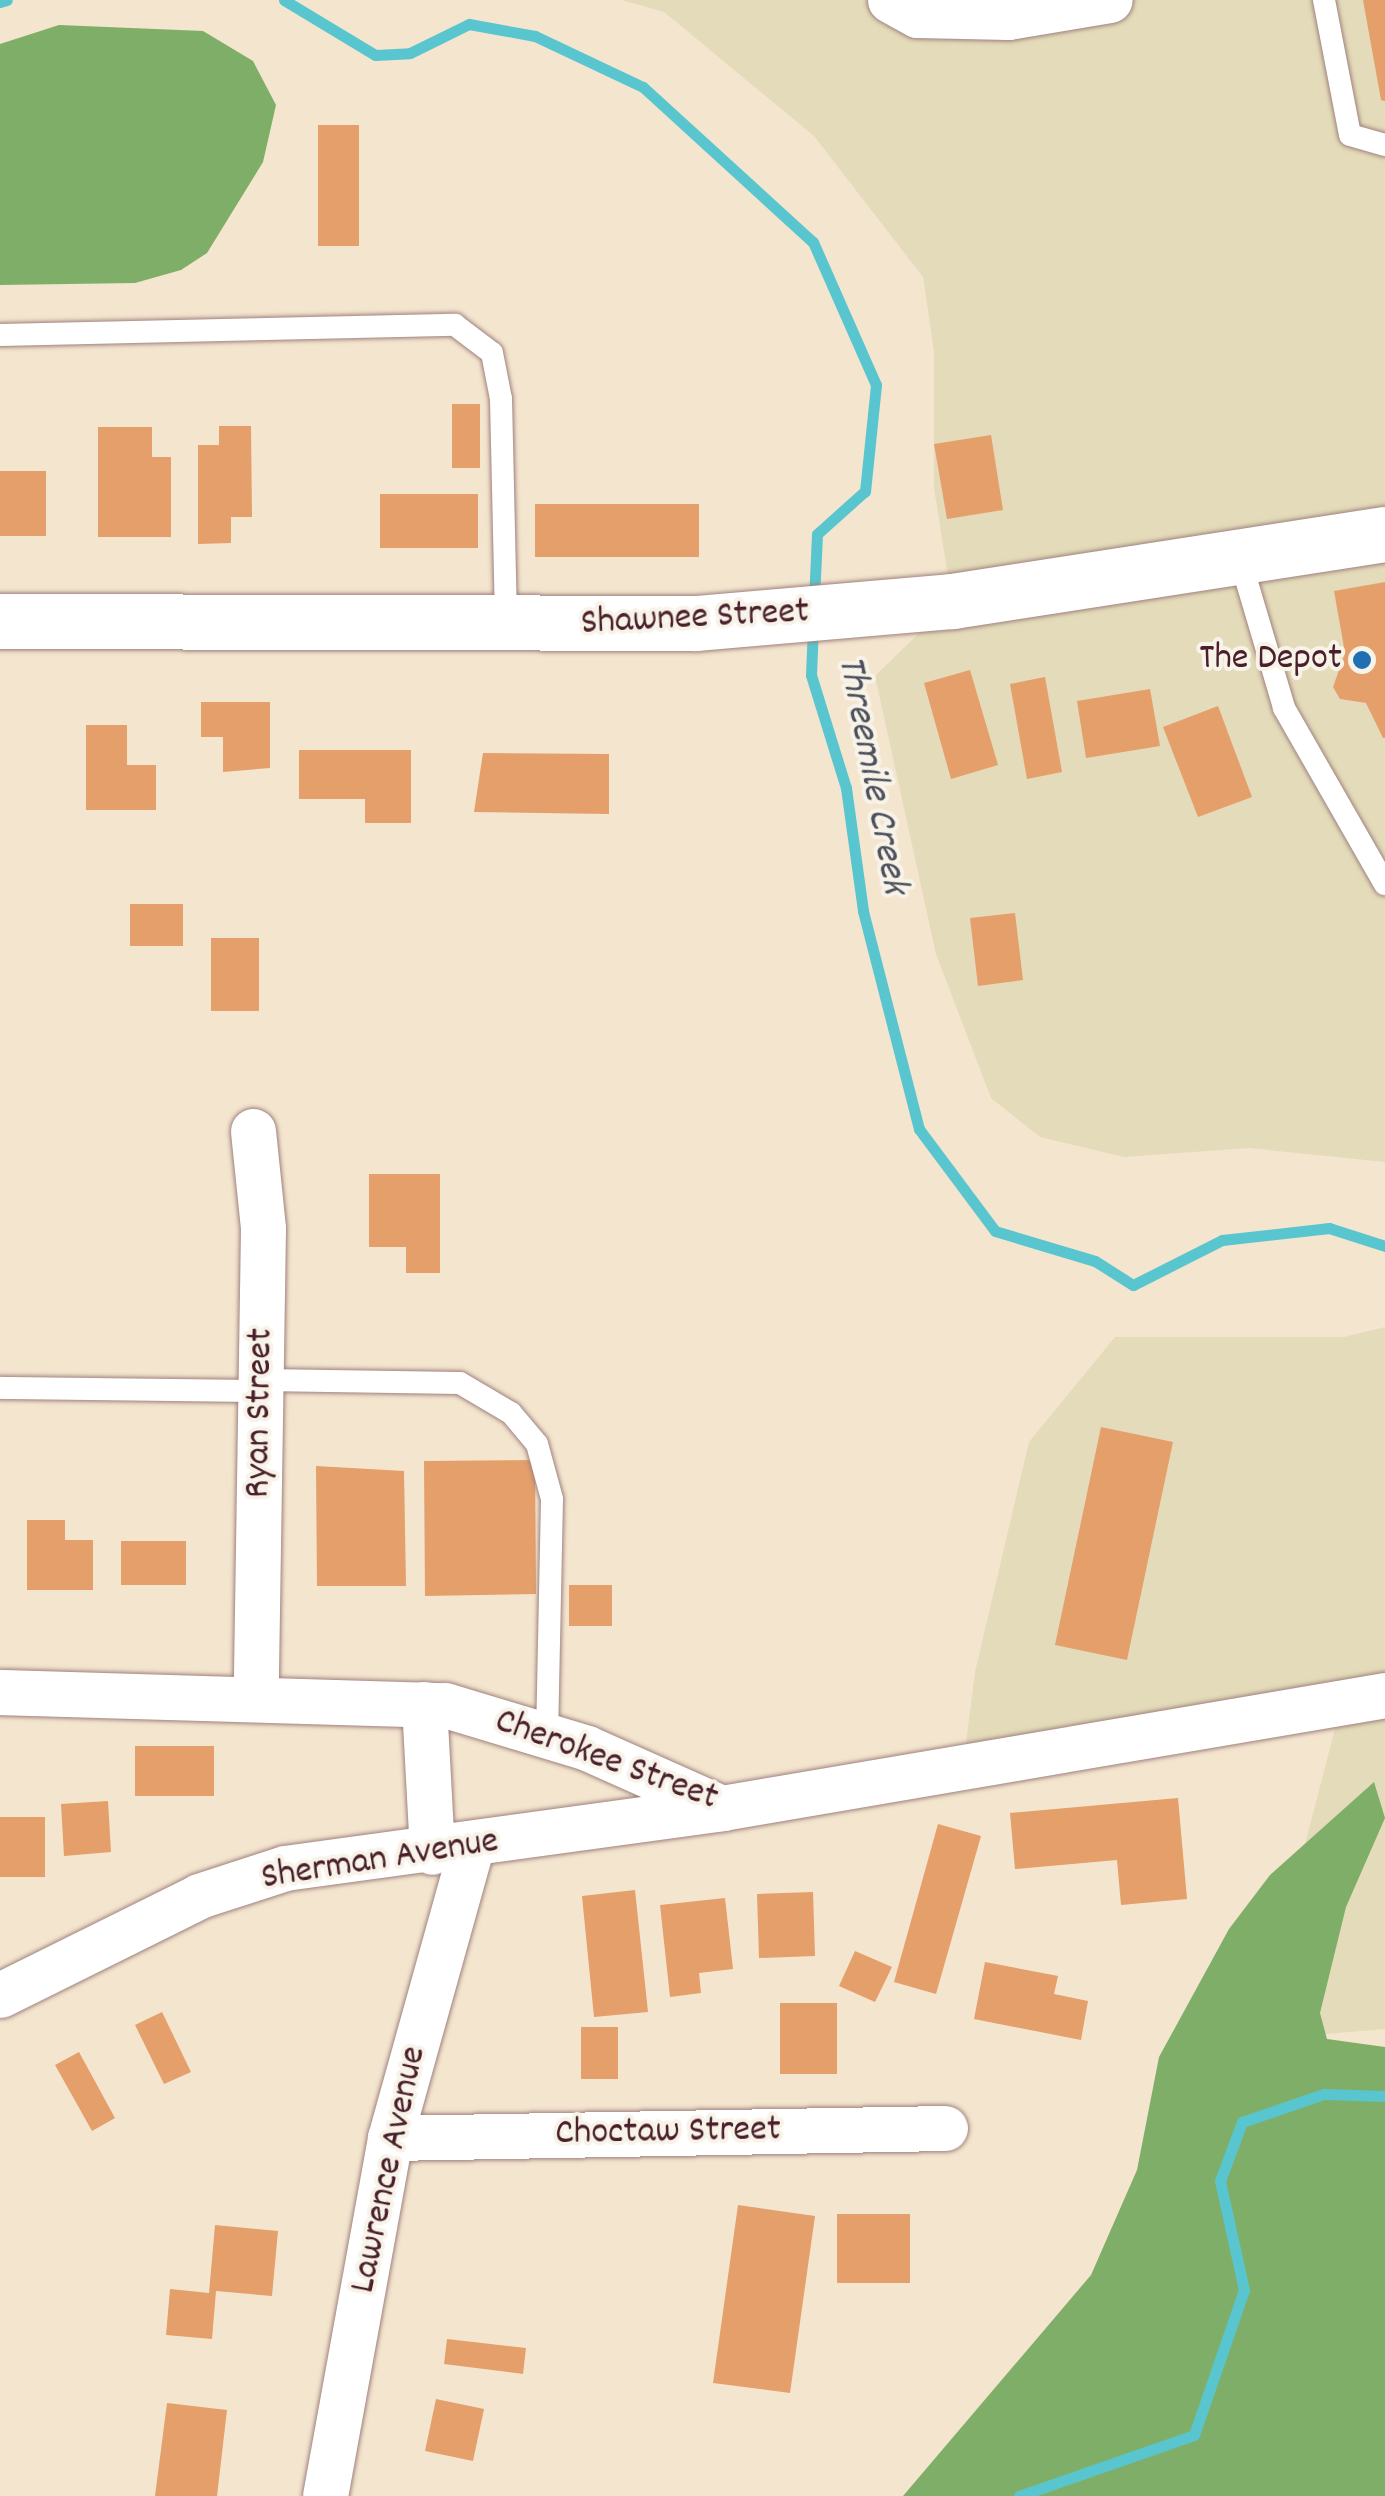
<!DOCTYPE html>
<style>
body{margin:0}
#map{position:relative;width:1385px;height:2496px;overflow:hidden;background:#f4e5cf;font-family:Dekko,sans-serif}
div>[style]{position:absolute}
.built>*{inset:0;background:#e4dbba}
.forest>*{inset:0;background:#7fae68}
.stream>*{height:11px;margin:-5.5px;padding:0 5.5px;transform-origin:5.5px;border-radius:5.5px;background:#59c6cf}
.building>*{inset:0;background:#e49f6b}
.roads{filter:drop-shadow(0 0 2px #9f827d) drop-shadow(0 0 2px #9f827d)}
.service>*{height:22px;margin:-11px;padding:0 11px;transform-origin:11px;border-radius:11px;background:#fff}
.minor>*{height:45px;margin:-22.5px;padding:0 22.5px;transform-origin:22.5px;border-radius:22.5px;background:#fff}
.tertiary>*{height:55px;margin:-27.5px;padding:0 27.5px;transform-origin:27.5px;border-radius:27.5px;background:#fff}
.dots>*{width:28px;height:28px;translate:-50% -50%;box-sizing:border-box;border:5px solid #f7f3e8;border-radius:50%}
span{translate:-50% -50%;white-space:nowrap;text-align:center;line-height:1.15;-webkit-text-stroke:8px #f7f3e8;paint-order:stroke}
.street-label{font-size:38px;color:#4a1f2b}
.poi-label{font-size:38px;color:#4a1f2b}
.right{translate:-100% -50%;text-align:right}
.water-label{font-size:40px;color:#4e515c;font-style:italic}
</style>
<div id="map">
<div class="built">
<i style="clip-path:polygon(622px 0,1385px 0,1385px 1162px,1249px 1148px,1124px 1157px,1040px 1137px,991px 1098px,936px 954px,875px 676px,952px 601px,934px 488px,934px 351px,923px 277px,814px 136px,664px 12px)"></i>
<i style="clip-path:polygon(1385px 1327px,1385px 2029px,1279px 2038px,1270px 1979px,1342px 1702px,963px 1767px,975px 1672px,1029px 1442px,1115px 1337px,1344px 1337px)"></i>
</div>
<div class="forest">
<i style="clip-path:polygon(59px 25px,203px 31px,253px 61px,276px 105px,263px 162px,207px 253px,181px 270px,135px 283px,0 285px,0 44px)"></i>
<i style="clip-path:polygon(1374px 1782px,1385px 1818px,1346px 1907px,1320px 2013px,1327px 2039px,1385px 2047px,1385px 2496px,903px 2496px,1091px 2275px,1137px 2170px,1159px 2057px,1229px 1929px,1270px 1875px)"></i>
</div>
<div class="stream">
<i style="left:284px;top:0;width:106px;rotate:31.1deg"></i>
<i style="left:375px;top:55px;width:35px;rotate:-3deg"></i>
<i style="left:410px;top:53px;width:66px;rotate:-26.2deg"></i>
<i style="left:469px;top:24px;width:67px;rotate:10.3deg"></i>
<i style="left:535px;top:36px;width:119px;rotate:25.3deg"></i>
<i style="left:643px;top:87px;width:230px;rotate:42.4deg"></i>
<i style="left:813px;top:242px;width:156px;rotate:66.2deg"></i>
<i style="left:876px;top:385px;width:107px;rotate:95.9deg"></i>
<i style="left:865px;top:491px;width:64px;rotate:138.1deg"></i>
<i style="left:817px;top:534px;width:65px;rotate:92.6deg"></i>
<i style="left:0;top:2px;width:7px;rotate:-16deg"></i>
<i style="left:813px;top:627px;width:48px;rotate:92.4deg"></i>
<i style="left:811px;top:675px;width:118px;rotate:72.8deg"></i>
<i style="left:846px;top:788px;width:124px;rotate:82.1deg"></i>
<i style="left:863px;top:911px;width:225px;rotate:75.6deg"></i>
<i style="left:919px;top:1129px;width:127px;rotate:53.3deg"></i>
<i style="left:995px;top:1231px;width:104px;rotate:16.7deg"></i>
<i style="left:1095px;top:1261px;width:45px;rotate:32.3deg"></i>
<i style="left:1133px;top:1285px;width:100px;rotate:-26.8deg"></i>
<i style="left:1222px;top:1240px;width:108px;rotate:-6.4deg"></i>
<i style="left:1329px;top:1228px;width:59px;rotate:17.8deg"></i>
<i style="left:1019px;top:2496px;width:185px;rotate:-19.2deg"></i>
<i style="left:1194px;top:2435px;width:153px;rotate:-71deg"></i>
<i style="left:1244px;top:2290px;width:112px;rotate:-102.4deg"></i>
<i style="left:1220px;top:2181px;width:63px;rotate:-69.6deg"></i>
<i style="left:1242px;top:2122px;width:87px;rotate:-18.9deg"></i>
<i style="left:1324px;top:2094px;width:61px;rotate:1.9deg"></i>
</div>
<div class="building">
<i style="clip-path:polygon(1363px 0,1385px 0,1385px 101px,1381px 100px)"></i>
<i style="clip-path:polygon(318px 125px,359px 125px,359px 246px,318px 246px)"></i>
<i style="clip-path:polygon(452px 404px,480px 404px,480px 468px,452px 468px)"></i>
<i style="clip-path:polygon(219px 426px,251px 426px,252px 517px,231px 517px,231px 543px,198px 544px,198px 445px,219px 445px)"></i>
<i style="clip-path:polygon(98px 427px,152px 427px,152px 457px,171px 457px,171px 537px,98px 537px)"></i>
<i style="clip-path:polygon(991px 435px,1003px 510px,947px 519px,934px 444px)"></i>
<i style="clip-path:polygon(0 471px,46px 471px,46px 536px,0 536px)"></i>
<i style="clip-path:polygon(380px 494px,478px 494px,478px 548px,380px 548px)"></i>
<i style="clip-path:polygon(535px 504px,699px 504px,699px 557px,535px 557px)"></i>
<i style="clip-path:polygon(1385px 582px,1385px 738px,1383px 738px,1366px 703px,1340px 699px,1333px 687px,1345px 653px,1334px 591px)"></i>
<i style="clip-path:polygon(970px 670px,998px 765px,951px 779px,924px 683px)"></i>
<i style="clip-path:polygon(1045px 677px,1062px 772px,1027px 779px,1010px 684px)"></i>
<i style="clip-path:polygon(1150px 689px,1160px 746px,1086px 758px,1077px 701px)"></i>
<i style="clip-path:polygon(201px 702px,270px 702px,270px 768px,223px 772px,223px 737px,201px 737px)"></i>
<i style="clip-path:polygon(1218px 706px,1252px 797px,1198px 817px,1163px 727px)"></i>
<i style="clip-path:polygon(86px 725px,127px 725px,127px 765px,156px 765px,156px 810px,86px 810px)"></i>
<i style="clip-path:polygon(299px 750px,411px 750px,411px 823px,365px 823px,365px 799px,299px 799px)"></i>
<i style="clip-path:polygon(483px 753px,609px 754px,609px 814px,474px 812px)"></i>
<i style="clip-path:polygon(130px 904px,183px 904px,183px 946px,130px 946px)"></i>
<i style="clip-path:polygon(1015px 913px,1023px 980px,978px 986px,970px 918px)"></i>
<i style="clip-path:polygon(211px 938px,259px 938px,259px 1011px,211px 1011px)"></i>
<i style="clip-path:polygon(369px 1174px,440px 1174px,440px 1273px,406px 1273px,406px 1247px,369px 1247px)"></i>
<i style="clip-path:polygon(1101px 1427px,1173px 1442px,1127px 1660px,1055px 1645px)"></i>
<i style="clip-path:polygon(535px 1460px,536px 1594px,425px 1596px,424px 1461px)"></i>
<i style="clip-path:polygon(316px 1466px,404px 1471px,406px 1586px,317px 1586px)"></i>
<i style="clip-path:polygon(27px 1520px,65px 1520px,65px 1540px,93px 1540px,93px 1590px,27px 1590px)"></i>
<i style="clip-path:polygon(121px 1541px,186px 1541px,186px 1585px,121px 1585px)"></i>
<i style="clip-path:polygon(569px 1585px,612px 1585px,612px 1626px,569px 1626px)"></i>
<i style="clip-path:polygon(135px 1746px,214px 1746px,214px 1796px,135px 1796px)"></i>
<i style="clip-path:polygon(1178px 1798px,1187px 1899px,1121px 1905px,1117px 1860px,1015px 1869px,1010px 1813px)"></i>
<i style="clip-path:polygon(108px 1801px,111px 1852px,64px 1856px,61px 1804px)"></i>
<i style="clip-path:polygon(0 1817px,45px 1817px,45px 1877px,0 1877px)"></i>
<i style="clip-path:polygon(938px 1824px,981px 1836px,936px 1994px,894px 1982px)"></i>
<i style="clip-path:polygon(635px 1890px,648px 2012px,594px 2017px,582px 1896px)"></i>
<i style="clip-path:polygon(813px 1892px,815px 1956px,759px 1958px,757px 1894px)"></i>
<i style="clip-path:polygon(725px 1898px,733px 1969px,699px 1973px,701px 1993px,670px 1997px,660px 1905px)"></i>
<i style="clip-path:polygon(855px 1951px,892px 1967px,875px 2002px,839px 1986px)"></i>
<i style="clip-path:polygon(985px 1962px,1058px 1976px,1054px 1994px,1088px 2001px,1081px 2040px,974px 2019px)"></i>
<i style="clip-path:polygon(780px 2003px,837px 2003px,837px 2074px,780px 2074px)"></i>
<i style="clip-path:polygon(162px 2012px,191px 2072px,164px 2084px,135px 2025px)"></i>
<i style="clip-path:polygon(581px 2027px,618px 2027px,618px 2079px,581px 2079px)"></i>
<i style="clip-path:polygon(79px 2052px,115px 2118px,92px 2131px,55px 2065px)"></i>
<i style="clip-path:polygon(738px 2205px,815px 2216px,790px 2393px,713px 2383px)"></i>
<i style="clip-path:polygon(837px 2214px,910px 2214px,910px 2283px,837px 2283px)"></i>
<i style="clip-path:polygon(215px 2225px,278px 2231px,272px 2296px,216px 2291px,212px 2339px,166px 2335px,170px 2289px,209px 2293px)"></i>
<i style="clip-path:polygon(447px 2339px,526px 2348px,523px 2374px,444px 2364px)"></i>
<i style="clip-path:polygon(436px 2399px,484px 2409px,473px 2461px,425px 2451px)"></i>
<i style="clip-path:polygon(167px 2403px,227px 2410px,217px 2496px,155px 2496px)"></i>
</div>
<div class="roads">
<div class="service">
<i style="left:1324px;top:0;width:137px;rotate:79.1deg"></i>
<i style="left:1350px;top:135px;width:36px;rotate:16deg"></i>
<i style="left:0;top:335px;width:455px;rotate:-1.3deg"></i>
<i style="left:455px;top:325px;width:46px;rotate:37.1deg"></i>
<i style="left:492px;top:353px;width:47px;rotate:78.9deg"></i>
<i style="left:501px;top:399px;width:223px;rotate:88.7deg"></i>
<i style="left:1240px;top:559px;width:155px;rotate:73.5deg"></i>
<i style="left:1284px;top:708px;width:203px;rotate:60.2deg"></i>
<i style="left:263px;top:1380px;width:197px;rotate:0.9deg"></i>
<i style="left:460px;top:1383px;width:59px;rotate:30.5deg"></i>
<i style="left:511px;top:1413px;width:40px;rotate:50deg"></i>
<i style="left:537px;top:1444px;width:57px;rotate:74.7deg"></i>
<i style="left:552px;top:1499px;width:237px;rotate:91.2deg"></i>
<i style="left:0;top:1388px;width:263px;rotate:0.7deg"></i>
</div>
<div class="minor">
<i style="left:890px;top:0;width:31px;rotate:29deg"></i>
<i style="left:917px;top:15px;width:91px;rotate:1.3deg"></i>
<i style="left:1008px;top:17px;width:103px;rotate:-9.5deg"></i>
<i style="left:253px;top:1131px;width:98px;rotate:84.1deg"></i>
<i style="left:263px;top:1228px;width:466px;rotate:90.9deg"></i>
<i style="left:0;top:1692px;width:445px;rotate:1.7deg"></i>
<i style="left:445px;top:1705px;width:148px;rotate:16.8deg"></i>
<i style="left:587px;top:1748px;width:148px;rotate:24deg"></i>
<i style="left:722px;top:1808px;width:673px;rotate:-9.67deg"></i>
<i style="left:424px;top:1704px;width:148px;rotate:86.9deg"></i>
<i style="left:0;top:1995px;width:222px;rotate:-26.4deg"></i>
<i style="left:199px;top:1896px;width:90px;rotate:-18deg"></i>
<i style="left:285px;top:1868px;width:441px;rotate:-7.8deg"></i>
<i style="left:390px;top:2138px;width:555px;rotate:-1.03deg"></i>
<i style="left:325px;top:2496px;width:364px;rotate:-79.7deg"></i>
<i style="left:390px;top:2138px;width:301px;rotate:-74.4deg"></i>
</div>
<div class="tertiary">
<i style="left:0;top:621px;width:696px;rotate:0.16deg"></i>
<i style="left:696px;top:623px;width:257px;rotate:-4.9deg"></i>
<i style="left:952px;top:601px;width:438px;rotate:-8.8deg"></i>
</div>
</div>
<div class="dots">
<i style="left:1362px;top:660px;background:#1f6fb2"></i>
</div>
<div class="street-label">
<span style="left:695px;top:619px;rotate:-3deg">Shawnee Street</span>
<span style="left:261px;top:1413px;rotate:-89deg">Ryan Street</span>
<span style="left:606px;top:1761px;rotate:20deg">Cherokee Street</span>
<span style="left:380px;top:1861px;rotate:-9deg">Sherman Avenue</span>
<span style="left:668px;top:2133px;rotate:-1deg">Choctaw Street</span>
<span style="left:390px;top:2170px;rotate:-78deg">Lawrence Avenue</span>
</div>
<div class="poi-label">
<span class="right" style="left:1342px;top:660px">The Depot</span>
</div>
<div class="water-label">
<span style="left:870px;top:775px;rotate:79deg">Threemile Creek</span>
</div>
</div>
